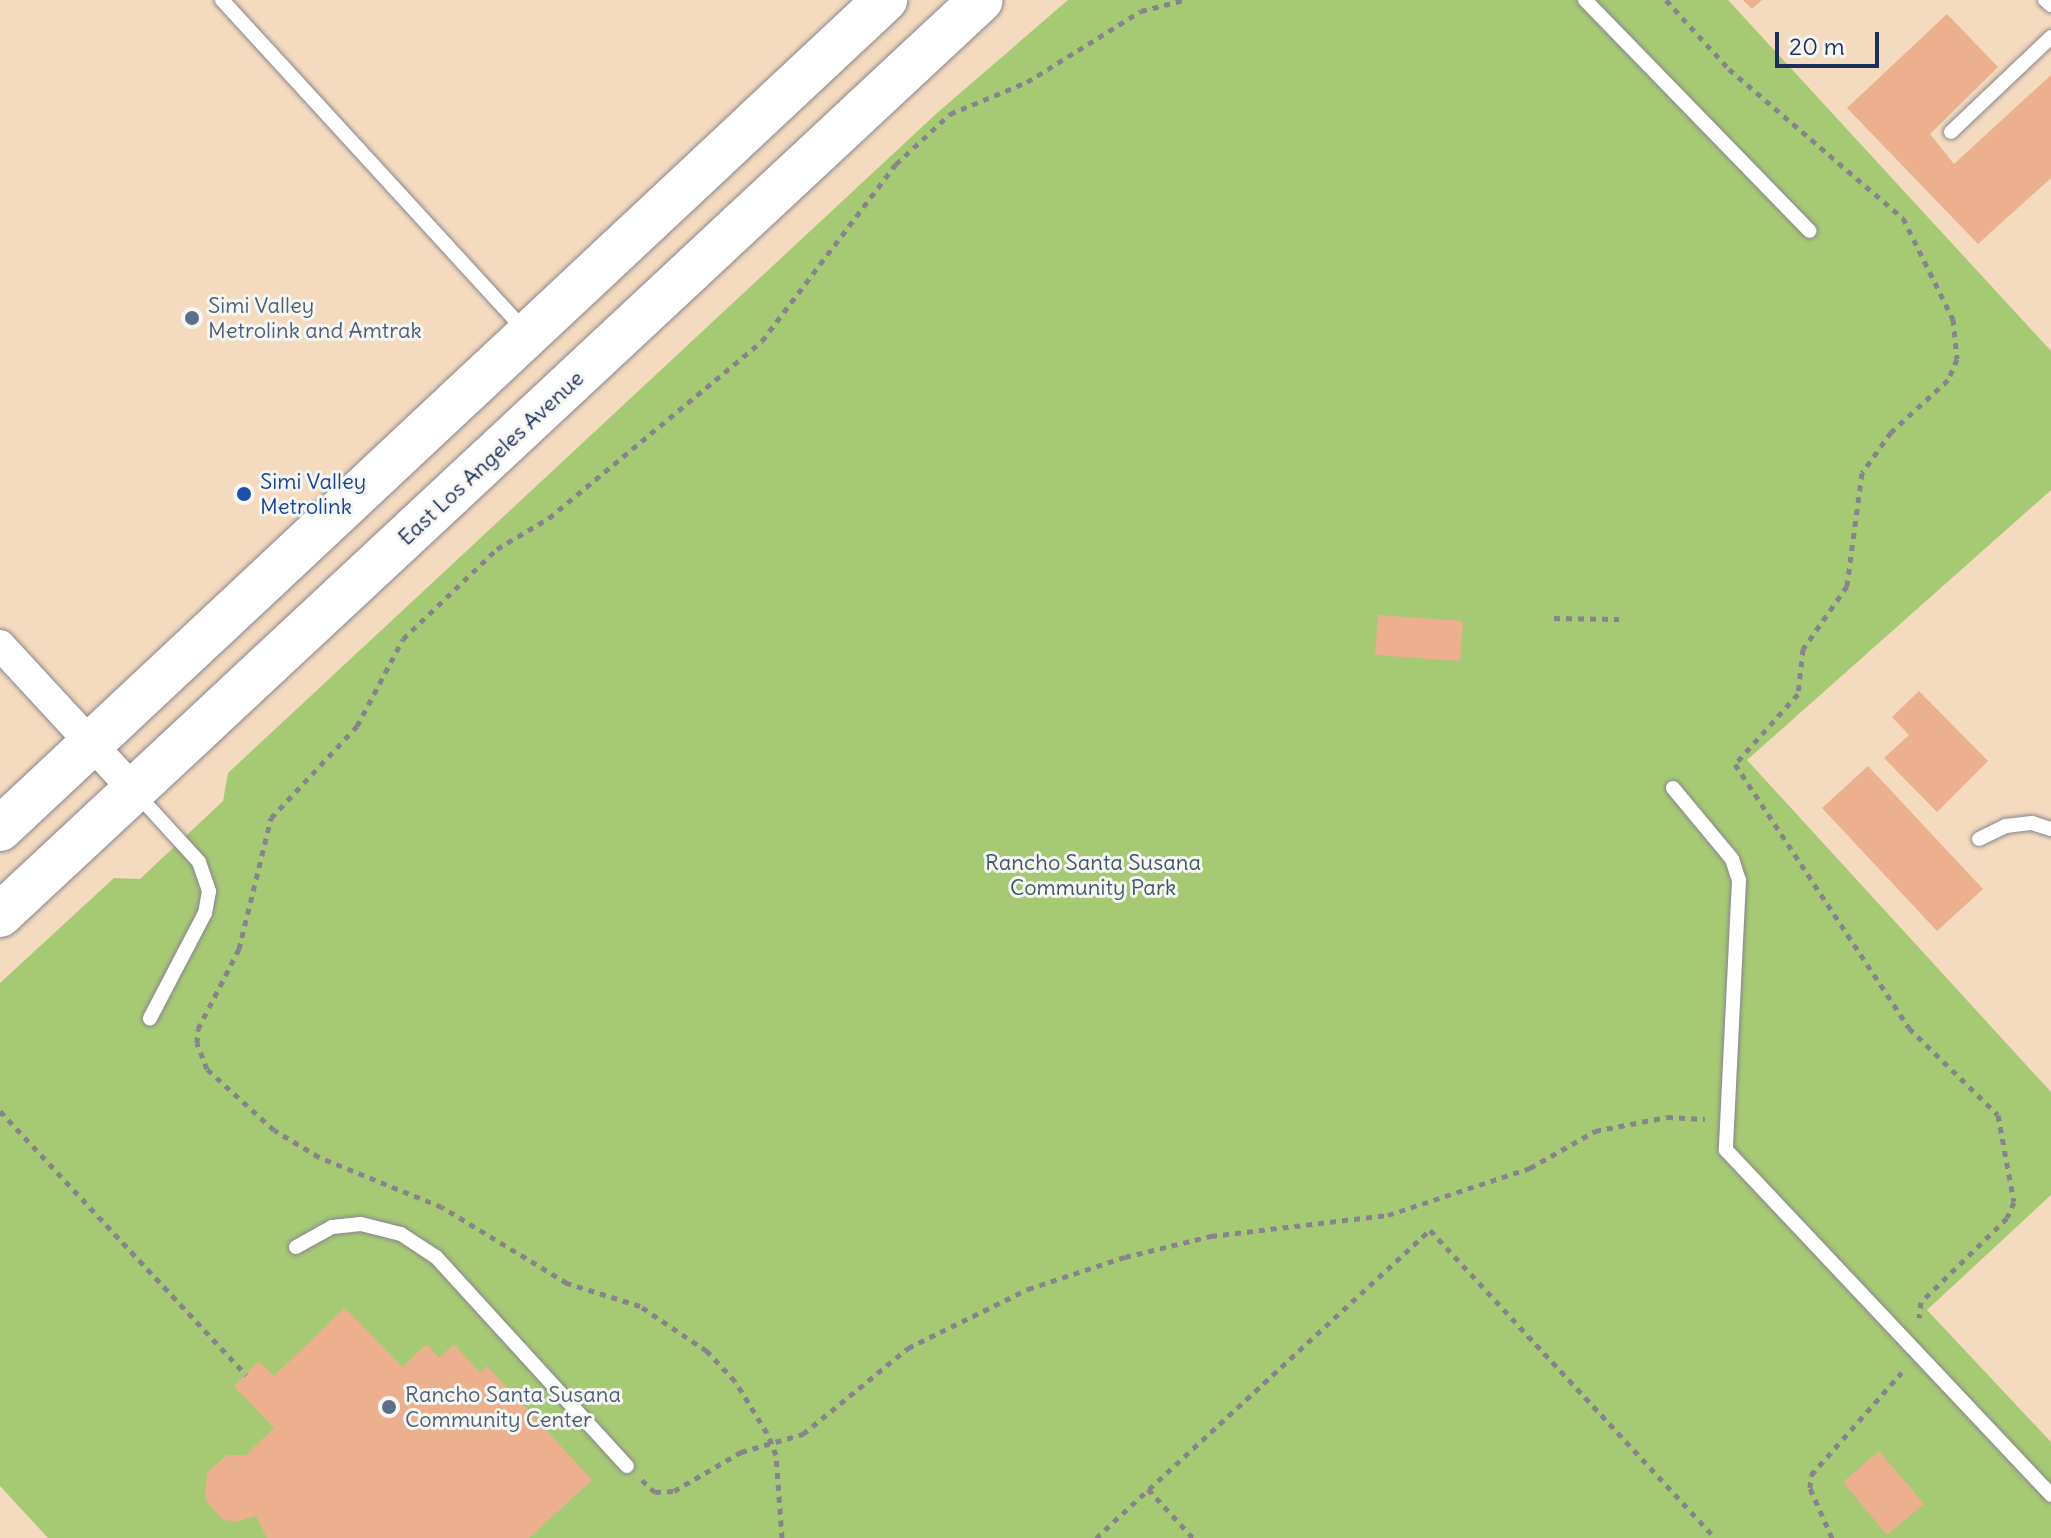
<!DOCTYPE html>
<style>
body{margin:0}
#map{position:relative;width:2051px;height:1538px;overflow:hidden;background:#f4dabe;font-family:Delius,sans-serif}
div>[style]{position:absolute}
.green>*{inset:0;background:#a6ca74}
.building>*{inset:0;background:#ecb08e}
.path>*{height:5px;margin-top:-2.5px;transform-origin:0;background:repeating-linear-gradient(90deg,#88848e 0 6px,transparent 0 12px)}
.roads{filter:drop-shadow(0 0 2px #88848e) drop-shadow(0 0 2px #88848e)}
.service>*{height:14px;margin:-7px;padding:0 7px;transform-origin:7px;border-radius:7px;background:#fff}
.minor>*{height:30px;margin:-15px;padding:0 15px;transform-origin:15px;border-radius:15px;background:#fff}
.primary>*{height:44px;margin:-22px;padding:0 22px;transform-origin:22px;border-radius:22px;background:#fff}
.dots>*{width:22px;height:22px;translate:-50% -50%;box-sizing:border-box;border:4px solid #f6f6f2;border-radius:50%}
span{translate:-50% -50%;white-space:nowrap;text-align:center;line-height:1.15;-webkit-text-stroke:6px #f6f6f2;paint-order:stroke}
.service-label{font-size:22px;color:#4e5e75}
.left{translate:0 -50%;text-align:left}
.street-label{font-size:22px;color:#1b2f5e}
.transit-label{font-size:22px;color:#164399}
.park-label{font-size:22px;color:#3e5664}
.scale{position:absolute;left:1775px;top:32px;width:104px;height:36px;box-sizing:border-box;border:4px solid #1b2f5e;border-top:0;padding-left:10px;font-size:24px;line-height:28px;white-space:nowrap;color:#1b2f5e;-webkit-text-stroke:6px #f6f6f2;paint-order:stroke}
</style>
<div id="map">
<div class="green">
<i style="clip-path:polygon(1068px 0,1728px 0,2051px 351px,2051px 490px,1747px 760px,2051px 1092px,2051px 1195px,1927px 1310px,2051px 1442px,2051px 1538px,48px 1538px,0 1486px,0 983px,114px 878px,140px 879px,223px 801px,228px 773px,937px 113px)"></i>
</div>
<div class="building">
<i style="clip-path:polygon(1743px 0,1762px 0,1752px 9px)"></i>
<i style="clip-path:polygon(1947px 14px,1998px 67px,1930px 134px,1954px 164px,2051px 75px,2051px 178px,1978px 244px,1847px 108px)"></i>
<i style="clip-path:polygon(1378px 615px,1463px 621px,1460px 661px,1375px 655px)"></i>
<i style="clip-path:polygon(1919px 691px,1988px 761px,1937px 812px,1884px 758px,1909px 735px,1892px 717px)"></i>
<i style="clip-path:polygon(1868px 766px,1983px 889px,1937px 931px,1822px 808px)"></i>
<i style="clip-path:polygon(345px 1308px,402px 1367px,427px 1344px,439px 1358px,454px 1344px,480px 1373px,487px 1366px,592px 1480px,529px 1538px,267px 1538px,256px 1516px,235px 1522px,222px 1519px,205px 1499px,207px 1473px,227px 1455px,246px 1455px,274px 1428px,234px 1386px,259px 1361px,274px 1376px)"></i>
<i style="clip-path:polygon(1879px 1451px,1924px 1504px,1887px 1535px,1843px 1482px)"></i>
</div>
<div class="path">
<i style="left:1666px;top:0;width:93px;rotate:47.6deg"></i>
<i style="left:1729px;top:69px;width:229px;rotate:40.6deg"></i>
<i style="left:1903px;top:218px;width:113px;rotate:63.7deg"></i>
<i style="left:1953px;top:319px;width:40px;rotate:84.3deg"></i>
<i style="left:1957px;top:359px;width:23px;rotate:113deg"></i>
<i style="left:1948px;top:380px;width:77px;rotate:137.6deg"></i>
<i style="left:1891px;top:432px;width:50px;rotate:125.3deg"></i>
<i style="left:1862px;top:473px;width:114px;rotate:97.6deg"></i>
<i style="left:1847px;top:586px;width:77px;rotate:124.9deg"></i>
<i style="left:1803px;top:649px;width:45px;rotate:96.3deg"></i>
<i style="left:1798px;top:694px;width:94px;rotate:132deg"></i>
<i style="left:1735px;top:764px;width:316px;rotate:56.6deg"></i>
<i style="left:1909px;top:1028px;width:124px;rotate:44.3deg"></i>
<i style="left:1998px;top:1115px;width:88px;rotate:79.6deg"></i>
<i style="left:2014px;top:1202px;width:17px;rotate:114deg"></i>
<i style="left:2007px;top:1218px;width:120px;rotate:135.7deg"></i>
<i style="left:1921px;top:1302px;width:16px;rotate:97deg"></i>
<i style="left:1554px;top:618px;width:65px;rotate:0.9deg"></i>
<i style="left:0;top:1111px;width:361px;rotate:47deg"></i>
<i style="left:642px;top:1480px;width:18px;rotate:43deg"></i>
<i style="left:655px;top:1492px;width:19px;rotate:-3deg"></i>
<i style="left:674px;top:1491px;width:78px;rotate:-30.2deg"></i>
<i style="left:741px;top:1452px;width:65px;rotate:-16.2deg"></i>
<i style="left:803px;top:1434px;width:136px;rotate:-39.3deg"></i>
<i style="left:908px;top:1348px;width:134px;rotate:-26.2deg"></i>
<i style="left:1028px;top:1289px;width:102px;rotate:-18.3deg"></i>
<i style="left:1125px;top:1257px;width:89px;rotate:-13.7deg"></i>
<i style="left:1211px;top:1236px;width:178px;rotate:-6.8deg"></i>
<i style="left:1388px;top:1215px;width:150px;rotate:-18.3deg"></i>
<i style="left:1530px;top:1168px;width:75px;rotate:-29.6deg"></i>
<i style="left:1595px;top:1131px;width:73px;rotate:-11deg"></i>
<i style="left:1667px;top:1117px;width:38px;rotate:3deg"></i>
<i style="left:1148px;top:1489px;width:67px;rotate:47.4deg"></i>
<i style="left:782px;top:1538px;width:83px;rotate:-94.1deg"></i>
<i style="left:776px;top:1455px;width:24px;rotate:-112deg"></i>
<i style="left:767px;top:1433px;width:61px;rotate:-121.6deg"></i>
<i style="left:735px;top:1381px;width:41px;rotate:-133deg"></i>
<i style="left:707px;top:1351px;width:81px;rotate:-146.1deg"></i>
<i style="left:640px;top:1306px;width:77px;rotate:-162.5deg"></i>
<i style="left:567px;top:1283px;width:146px;rotate:-148.7deg"></i>
<i style="left:442px;top:1207px;width:133px;rotate:-157.9deg"></i>
<i style="left:319px;top:1157px;width:52px;rotate:-149deg"></i>
<i style="left:274px;top:1130px;width:91px;rotate:-137.7deg"></i>
<i style="left:207px;top:1069px;width:28px;rotate:-111deg"></i>
<i style="left:197px;top:1043px;width:14px;rotate:-86deg"></i>
<i style="left:198px;top:1029px;width:90px;rotate:-62.9deg"></i>
<i style="left:239px;top:949px;width:135px;rotate:-76.3deg"></i>
<i style="left:271px;top:818px;width:126px;rotate:-46.9deg"></i>
<i style="left:357px;top:726px;width:98px;rotate:-62.1deg"></i>
<i style="left:403px;top:639px;width:130px;rotate:-43.8deg"></i>
<i style="left:497px;top:549px;width:61px;rotate:-30.8deg"></i>
<i style="left:549px;top:518px;width:277px;rotate:-39.7deg"></i>
<i style="left:762px;top:341px;width:222px;rotate:-52.9deg"></i>
<i style="left:896px;top:164px;width:74px;rotate:-42.8deg"></i>
<i style="left:950px;top:114px;width:83px;rotate:-22.6deg"></i>
<i style="left:1027px;top:82px;width:134px;rotate:-31.9deg"></i>
<i style="left:1141px;top:11px;width:44px;rotate:-14.3deg"></i>
<i style="left:1096px;top:1538px;width:454px;rotate:-42.7deg"></i>
<i style="left:1430px;top:1230px;width:420px;rotate:47.2deg"></i>
<i style="left:1832px;top:1538px;width:55px;rotate:-113.7deg"></i>
<i style="left:1810px;top:1488px;width:13px;rotate:-86deg"></i>
<i style="left:1811px;top:1475px;width:137px;rotate:-48.5deg"></i>
</div>
<div class="roads">
<div class="service">
<i style="left:222px;top:0;width:447px;rotate:47.5deg"></i>
<i style="left:1585px;top:0;width:322px;rotate:45.8deg"></i>
<i style="left:2045px;top:0;width:8px;rotate:40deg"></i>
<i style="left:1951px;top:132px;width:138px;rotate:-43.5deg"></i>
<i style="left:1673px;top:788px;width:92px;rotate:50.3deg"></i>
<i style="left:1732px;top:859px;width:22px;rotate:72deg"></i>
<i style="left:1739px;top:880px;width:270px;rotate:92.8deg"></i>
<i style="left:1726px;top:1150px;width:474px;rotate:46.7deg"></i>
<i style="left:137px;top:794px;width:92px;rotate:47.6deg"></i>
<i style="left:199px;top:862px;width:31px;rotate:71deg"></i>
<i style="left:209px;top:891px;width:22px;rotate:100deg"></i>
<i style="left:205px;top:913px;width:119px;rotate:117.6deg"></i>
<i style="left:1979px;top:839px;width:30px;rotate:-26deg"></i>
<i style="left:2006px;top:826px;width:26px;rotate:-7deg"></i>
<i style="left:2032px;top:823px;width:20px;rotate:18deg"></i>
<i style="left:296px;top:1247px;width:41px;rotate:-29.1deg"></i>
<i style="left:332px;top:1227px;width:29px;rotate:-6deg"></i>
<i style="left:361px;top:1224px;width:41px;rotate:14deg"></i>
<i style="left:401px;top:1234px;width:42px;rotate:33.3deg"></i>
<i style="left:436px;top:1257px;width:283px;rotate:47.6deg"></i>
</div>
<div class="minor">
<i style="left:0;top:645px;width:197px;rotate:47.3deg"></i>
</div>
<div class="primary">
<i style="left:0;top:829px;width:1213px;rotate:-43.13deg"></i>
<i style="left:0;top:915px;width:1341px;rotate:-43.01deg"></i>
</div>
</div>
<div class="dots">
<i style="left:192px;top:318px;background:#5c6f8a"></i>
<i style="left:244px;top:494px;background:#1a4fb4"></i>
<i style="left:389px;top:1407px;background:#5c6f8a"></i>
</div>
<div class="service-label">
<span class="left" style="left:208px;top:318px">Simi Valley<br>Metrolink and Amtrak</span>
<span class="left" style="left:405px;top:1407px">Rancho Santa Susana<br>Community Center</span>
</div>
<div class="street-label">
<span style="left:491px;top:458px;rotate:-43deg">East Los Angeles Avenue</span>
</div>
<div class="transit-label">
<span class="left" style="left:260px;top:494px">Simi Valley<br>Metrolink</span>
</div>
<div class="park-label">
<span style="left:1093px;top:875px">Rancho Santa Susana<br>Community Park</span>
</div>
<div class="scale">20 m</div>
</div>
